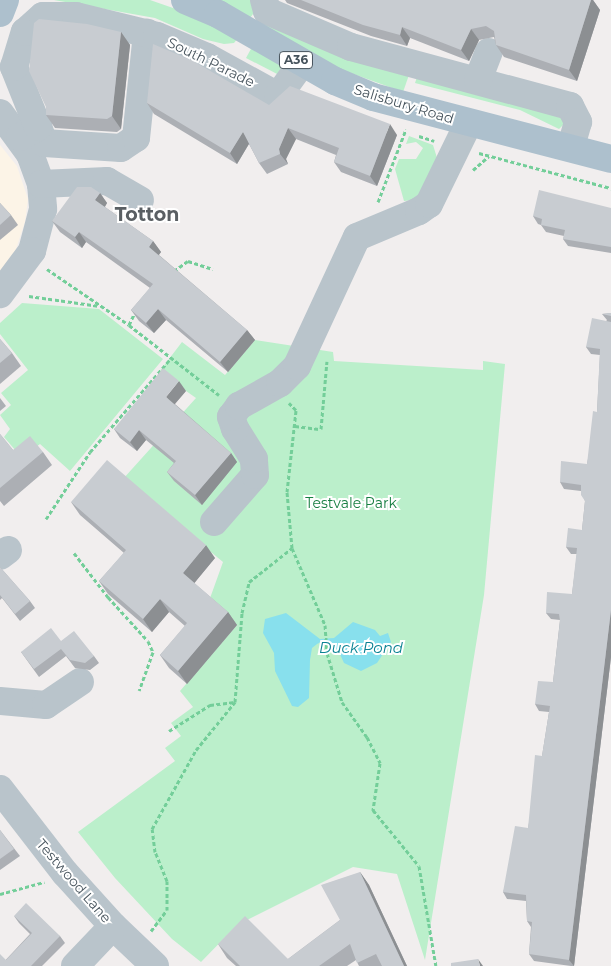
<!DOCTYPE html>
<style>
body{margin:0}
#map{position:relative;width:611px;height:966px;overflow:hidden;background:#f1eeee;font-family:Montserrat,sans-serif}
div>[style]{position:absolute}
.commercial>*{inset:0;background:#fcf4e7}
.green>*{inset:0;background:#bbefcb}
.water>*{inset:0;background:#88e0ed}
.path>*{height:3px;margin-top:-1.5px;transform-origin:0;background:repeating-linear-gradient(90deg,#73ce99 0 4px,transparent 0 6.5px)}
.minor>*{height:28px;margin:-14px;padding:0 14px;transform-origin:14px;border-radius:14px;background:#b9c4cb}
.major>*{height:28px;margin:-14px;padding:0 14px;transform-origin:14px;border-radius:14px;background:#adc0cd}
.wall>*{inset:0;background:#acafb4}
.shaded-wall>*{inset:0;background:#8c8f92}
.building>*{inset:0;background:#c8ccd1}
span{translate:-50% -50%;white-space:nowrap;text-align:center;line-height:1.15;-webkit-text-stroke:4px #fff;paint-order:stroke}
.shield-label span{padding:1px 4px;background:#fff;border:1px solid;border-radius:4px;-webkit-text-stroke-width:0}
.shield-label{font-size:12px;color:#46535c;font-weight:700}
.street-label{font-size:14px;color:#46535c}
.park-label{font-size:14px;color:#167e41}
.water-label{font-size:15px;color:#0b8293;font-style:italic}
.district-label{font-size:19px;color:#5a5f63;font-weight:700}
</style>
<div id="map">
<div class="commercial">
<i style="clip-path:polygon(0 145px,17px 166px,28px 199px,25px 222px,14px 255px,0 274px)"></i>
</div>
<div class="green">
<i style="clip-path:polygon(54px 0,150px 0,196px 16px,238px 38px,234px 43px,224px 44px,203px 39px,155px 18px)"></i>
<i style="clip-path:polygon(220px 0,253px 0,256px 10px,250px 18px)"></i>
<i style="clip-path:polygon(267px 21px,409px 75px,403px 92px,337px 68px,263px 27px)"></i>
<i style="clip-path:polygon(252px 47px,280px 65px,281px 76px,246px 58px)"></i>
<i style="clip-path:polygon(417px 77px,559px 111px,564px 124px,559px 129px,520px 110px,415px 83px)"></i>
<i style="clip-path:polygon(409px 136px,433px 145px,438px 161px,426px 187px,413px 200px,404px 201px,395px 169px,399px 159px,416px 159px,423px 148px,416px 142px,406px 144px)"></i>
<i style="clip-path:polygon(22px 303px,99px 309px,163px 359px,70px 471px,40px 444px,22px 458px,4px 437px,10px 429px,0 415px,11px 405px,1px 393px,28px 370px,0 334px,0 323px)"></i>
<i style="clip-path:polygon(255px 340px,333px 352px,334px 361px,483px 370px,483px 361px,505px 364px,484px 595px,425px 960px,397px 874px,353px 867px,237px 925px,201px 962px,172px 939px,115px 878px,78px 832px,175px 761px,165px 748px,181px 736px,171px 723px,193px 707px,180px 691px,237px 625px,209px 601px,223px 562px,123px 479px,196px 398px,159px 372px,182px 342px,225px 375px)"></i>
</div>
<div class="water">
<i style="clip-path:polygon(286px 613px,320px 639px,334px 638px,353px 622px,375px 630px,380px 636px,388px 633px,391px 642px,377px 663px,361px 671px,344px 663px,338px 650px,321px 642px,317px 644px,312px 648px,310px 660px,309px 698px,298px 707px,292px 706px,275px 671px,274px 653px,263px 633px,265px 619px)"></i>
</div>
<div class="path">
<i style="left:419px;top:136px;width:16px;rotate:18deg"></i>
<i style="left:479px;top:153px;width:137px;rotate:14.9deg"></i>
<i style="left:473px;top:170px;width:21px;rotate:-41deg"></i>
<i style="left:378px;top:202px;width:78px;rotate:-69deg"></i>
<i style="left:47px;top:269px;width:99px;rotate:34.3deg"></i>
<i style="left:129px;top:325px;width:114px;rotate:37.9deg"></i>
<i style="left:174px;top:271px;width:17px;rotate:-36deg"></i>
<i style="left:188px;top:261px;width:26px;rotate:18deg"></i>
<i style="left:29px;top:296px;width:71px;rotate:8.1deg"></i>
<i style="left:129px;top:325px;width:14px;rotate:-65deg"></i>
<i style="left:295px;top:426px;width:26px;rotate:7deg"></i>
<i style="left:321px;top:429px;width:68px;rotate:-85deg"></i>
<i style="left:46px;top:519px;width:80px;rotate:-56.7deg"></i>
<i style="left:90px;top:452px;width:124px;rotate:-49.2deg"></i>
<i style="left:292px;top:548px;width:84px;rotate:66.8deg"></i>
<i style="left:325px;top:625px;width:28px;rotate:86deg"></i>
<i style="left:327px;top:653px;width:51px;rotate:73deg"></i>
<i style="left:342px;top:702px;width:43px;rotate:54.5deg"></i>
<i style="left:367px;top:737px;width:29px;rotate:63deg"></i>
<i style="left:380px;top:763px;width:48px;rotate:98.5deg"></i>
<i style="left:373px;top:810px;width:72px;rotate:50.6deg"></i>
<i style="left:419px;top:866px;width:101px;rotate:80.4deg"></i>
<i style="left:74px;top:553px;width:56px;rotate:52.3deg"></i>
<i style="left:108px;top:597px;width:59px;rotate:47.7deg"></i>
<i style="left:148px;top:641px;width:12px;rotate:66deg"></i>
<i style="left:153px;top:652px;width:41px;rotate:109.7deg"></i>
<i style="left:169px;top:731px;width:49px;rotate:-32.4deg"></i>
<i style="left:210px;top:705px;width:25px;rotate:-7deg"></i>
<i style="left:0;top:894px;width:46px;rotate:-15.3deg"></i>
<i style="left:151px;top:931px;width:26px;rotate:-53deg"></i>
<i style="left:167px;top:910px;width:29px;rotate:-90deg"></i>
<i style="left:167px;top:881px;width:31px;rotate:-112deg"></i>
<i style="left:155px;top:852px;width:23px;rotate:-97deg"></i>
<i style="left:152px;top:829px;width:90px;rotate:-60.9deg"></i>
<i style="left:196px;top:750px;width:62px;rotate:-50.9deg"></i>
<i style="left:235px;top:702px;width:89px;rotate:-85.5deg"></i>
<i style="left:242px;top:613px;width:32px;rotate:-77deg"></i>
<i style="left:249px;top:582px;width:55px;rotate:-38.3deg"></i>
<i style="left:292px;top:548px;width:56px;rotate:-95.1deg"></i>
<i style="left:287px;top:492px;width:82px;rotate:-83.7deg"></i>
<i style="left:296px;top:410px;width:10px;rotate:-135deg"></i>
</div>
<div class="minor">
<i style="left:264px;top:0;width:11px;rotate:75deg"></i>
<i style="left:267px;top:11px;width:91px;rotate:23.2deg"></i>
<i style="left:351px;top:47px;width:227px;rotate:15.1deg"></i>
<i style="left:570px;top:106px;width:18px;rotate:63deg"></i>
<i style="left:578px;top:122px;width:26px;rotate:106deg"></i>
<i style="left:478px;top:80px;width:30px;rotate:-69deg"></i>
<i style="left:0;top:113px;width:51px;rotate:53.8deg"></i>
<i style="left:30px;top:154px;width:32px;rotate:70deg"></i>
<i style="left:41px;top:184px;width:25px;rotate:85deg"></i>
<i style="left:43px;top:209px;width:43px;rotate:104.7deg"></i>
<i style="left:32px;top:251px;width:54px;rotate:126.7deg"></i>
<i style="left:38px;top:127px;width:17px;rotate:69deg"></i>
<i style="left:44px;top:143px;width:77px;rotate:3.7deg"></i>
<i style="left:121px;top:148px;width:18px;rotate:-34deg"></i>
<i style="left:136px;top:138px;width:106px;rotate:-84deg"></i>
<i style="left:20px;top:137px;width:21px;rotate:-29deg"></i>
<i style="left:38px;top:127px;width:65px;rotate:-111.8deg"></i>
<i style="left:14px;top:67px;width:37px;rotate:-73deg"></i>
<i style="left:25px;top:32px;width:24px;rotate:-42deg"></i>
<i style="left:43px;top:16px;width:33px"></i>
<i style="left:76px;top:16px;width:83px;rotate:13.9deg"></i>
<i style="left:157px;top:36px;width:54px;rotate:22.8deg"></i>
<i style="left:207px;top:57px;width:81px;rotate:28.8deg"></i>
<i style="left:278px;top:96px;width:41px;rotate:-54deg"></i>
<i style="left:41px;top:184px;width:66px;rotate:-2.6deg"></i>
<i style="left:107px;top:181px;width:38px;rotate:30deg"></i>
<i style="left:214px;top:522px;width:62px;rotate:-48.9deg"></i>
<i style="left:255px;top:475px;width:16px;rotate:-94deg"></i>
<i style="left:254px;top:459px;width:36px;rotate:-122deg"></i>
<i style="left:235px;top:429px;width:13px;rotate:-108deg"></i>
<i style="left:231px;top:417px;width:14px;rotate:-54deg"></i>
<i style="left:239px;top:406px;width:47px;rotate:-29.3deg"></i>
<i style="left:280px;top:383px;width:24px;rotate:-45deg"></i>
<i style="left:297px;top:366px;width:142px;rotate:-65.1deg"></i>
<i style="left:357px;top:237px;width:67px;rotate:-22.8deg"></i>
<i style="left:419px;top:211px;width:12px;rotate:-35deg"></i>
<i style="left:429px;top:204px;width:89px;rotate:-64deg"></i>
<i style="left:0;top:556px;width:10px;rotate:-37deg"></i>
<i style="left:0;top:701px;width:46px;rotate:5deg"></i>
<i style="left:46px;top:705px;width:41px;rotate:-34.1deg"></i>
<i style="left:0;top:789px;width:106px;rotate:52.3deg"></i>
<i style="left:65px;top:873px;width:72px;rotate:47.8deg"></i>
<i style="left:113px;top:926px;width:58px;rotate:43.6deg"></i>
<i style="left:75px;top:966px;width:55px;rotate:-46.5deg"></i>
</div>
<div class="major">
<i style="left:185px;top:0;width:36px;rotate:23deg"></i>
<i style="left:218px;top:14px;width:135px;rotate:29.8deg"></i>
<i style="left:335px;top:81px;width:41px;rotate:22.8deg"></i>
<i style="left:373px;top:97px;width:246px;rotate:14.6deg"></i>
<i style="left:0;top:13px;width:14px;rotate:-69deg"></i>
</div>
<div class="wall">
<i style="clip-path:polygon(285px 0,593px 0,600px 10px,577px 81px,504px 57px,496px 45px,494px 37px,479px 40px,469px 61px,410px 38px,407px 46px,371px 36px,287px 3px)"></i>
<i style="clip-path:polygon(121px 32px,130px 45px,121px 129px,117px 132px,55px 128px,46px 115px)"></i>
<i style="clip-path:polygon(147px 103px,269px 105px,397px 135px,377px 186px,341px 172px,334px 162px,336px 155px,296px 139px,286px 159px,288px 164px,267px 174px,259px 163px,249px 144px,237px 164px,154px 114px)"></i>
<i style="clip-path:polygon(100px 193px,107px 203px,105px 207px,153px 241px,161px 252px,159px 255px,247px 330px,255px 340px,228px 372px,166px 320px,154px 333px,139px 321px,131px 310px,150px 288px,86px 242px,82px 248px,60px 232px,52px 221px)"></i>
<i style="clip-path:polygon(0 203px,11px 215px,18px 225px,0 240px)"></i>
<i style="clip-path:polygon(611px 208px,611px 253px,568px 246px,563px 239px,564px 236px,546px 232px,541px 225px,538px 224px,533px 216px)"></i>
<i style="clip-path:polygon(611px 313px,611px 657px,574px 966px,571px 966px,534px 961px,529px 954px,531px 927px,527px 921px,526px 901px,507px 899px,503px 892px,528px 828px,542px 756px,549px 712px,539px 711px,535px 704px,553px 682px,560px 620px,551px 619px,546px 613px,572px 594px,577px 554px,571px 554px,566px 547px,582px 530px,585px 501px,581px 491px,564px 489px,560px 482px,587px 464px,597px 412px,600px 355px,591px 354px,586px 347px,607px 320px,602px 314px)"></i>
<i style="clip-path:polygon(0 339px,12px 353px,21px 366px,0 384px)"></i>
<i style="clip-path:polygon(186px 391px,175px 404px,231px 453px,237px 462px,202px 505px,174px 481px,167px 472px,174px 463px,146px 440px,137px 451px,120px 438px,114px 429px)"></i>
<i style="clip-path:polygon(0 398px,6px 406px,0 411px)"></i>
<i style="clip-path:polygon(0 434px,13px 450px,43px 452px,52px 465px,4px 506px,0 501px)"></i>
<i style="clip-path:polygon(71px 502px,215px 558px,194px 583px,228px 612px,237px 625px,187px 684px,169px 668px,160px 655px,185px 626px,169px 612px,152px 632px,108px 594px,99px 581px,124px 553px,80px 515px)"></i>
<i style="clip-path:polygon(0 567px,30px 601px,35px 608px,20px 621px,2px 598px,0 600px)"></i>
<i style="clip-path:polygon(61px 641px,94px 656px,99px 663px,90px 670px,75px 668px,66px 656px,39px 677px,21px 652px)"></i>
<i style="clip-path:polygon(0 830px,20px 856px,0 870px)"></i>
<i style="clip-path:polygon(360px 872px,369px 885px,407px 966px,359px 966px,356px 960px,347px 966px,236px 966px,227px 958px,218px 944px,288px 959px,340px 920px)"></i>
<i style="clip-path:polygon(14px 916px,60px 936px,65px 943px,42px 966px,0 966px,30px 934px,19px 923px)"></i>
</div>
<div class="shaded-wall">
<i style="clip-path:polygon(591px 0,593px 0,600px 10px,577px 81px,569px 70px)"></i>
<i style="clip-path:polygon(402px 27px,410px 38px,407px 46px,400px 35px)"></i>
<i style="clip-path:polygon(471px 29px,479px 40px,469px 61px,461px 50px)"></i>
<i style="clip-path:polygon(121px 32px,130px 45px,121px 129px,112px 116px)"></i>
<i style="clip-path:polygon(390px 124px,397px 135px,377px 186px,370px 176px)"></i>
<i style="clip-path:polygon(288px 128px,296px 139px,286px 159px,288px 164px,280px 154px,279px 149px)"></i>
<i style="clip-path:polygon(243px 132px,250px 142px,237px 164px,230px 153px)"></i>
<i style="clip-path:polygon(100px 193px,107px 203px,102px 211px,95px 200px)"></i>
<i style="clip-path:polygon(79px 232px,86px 242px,82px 248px,75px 237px)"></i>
<i style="clip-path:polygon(153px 241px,161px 252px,157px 257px,149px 247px)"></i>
<i style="clip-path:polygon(158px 309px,166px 320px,154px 333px,146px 323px)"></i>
<i style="clip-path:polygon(247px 330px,255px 340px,228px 372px,220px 362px)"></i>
<i style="clip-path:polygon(179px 381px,186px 391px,173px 406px,166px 397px)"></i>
<i style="clip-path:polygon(139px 430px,146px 440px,137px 451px,130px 442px)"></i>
<i style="clip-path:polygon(231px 453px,237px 462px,202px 505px,195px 495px)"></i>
<i style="clip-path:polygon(206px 545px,215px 558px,192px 586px,183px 573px)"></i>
<i style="clip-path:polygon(160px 599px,169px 612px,152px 632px,143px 619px)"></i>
<i style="clip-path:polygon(611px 610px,611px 657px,574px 966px,569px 960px)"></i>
<i style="clip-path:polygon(228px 612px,237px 625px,187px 684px,178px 671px)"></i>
<i style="clip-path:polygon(360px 872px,369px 885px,407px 966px,404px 966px)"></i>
<i style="clip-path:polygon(478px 959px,483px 966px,480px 966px)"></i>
</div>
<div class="building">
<i style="clip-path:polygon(301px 0,591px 0,569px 70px,496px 45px,494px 31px,486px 26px,471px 29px,461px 50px,402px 27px,400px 35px,363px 25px)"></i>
<i style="clip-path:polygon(39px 19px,87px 24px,121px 32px,112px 116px,107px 119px,46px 115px,46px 107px,29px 71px,34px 23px)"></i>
<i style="clip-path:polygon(153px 44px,193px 61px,269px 105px,290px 86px,390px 124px,370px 176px,334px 162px,339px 148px,288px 128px,279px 149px,280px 154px,259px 163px,243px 132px,230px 153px,147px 103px)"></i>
<i style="clip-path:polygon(77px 187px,91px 187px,100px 193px,95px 200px,153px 241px,149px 247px,247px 330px,220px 362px,158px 309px,146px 323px,131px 310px,153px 284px,79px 232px,75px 237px,52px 221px)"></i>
<i style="clip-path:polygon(539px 190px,611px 208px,611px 247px,563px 239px,565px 230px,541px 225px,542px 219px,533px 216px)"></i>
<i style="clip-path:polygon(0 203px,11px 215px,0 225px)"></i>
<i style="clip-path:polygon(611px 313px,611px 316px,602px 314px)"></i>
<i style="clip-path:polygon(592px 318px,611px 322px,611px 610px,569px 960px,529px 954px,532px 922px,527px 921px,526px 895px,503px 892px,515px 826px,528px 828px,535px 755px,542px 756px,550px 706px,535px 704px,538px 681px,553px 682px,560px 621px,559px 614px,546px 613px,547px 592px,572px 594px,577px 548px,566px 547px,568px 528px,582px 530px,585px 501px,581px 495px,581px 485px,560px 482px,561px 461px,587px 464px,593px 411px,597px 412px,600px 349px,586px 347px)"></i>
<i style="clip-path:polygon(0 339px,12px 353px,0 363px)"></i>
<i style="clip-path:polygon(163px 368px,179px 381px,166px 397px,231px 453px,195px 495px,167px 472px,176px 461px,139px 430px,130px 442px,114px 429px)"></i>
<i style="clip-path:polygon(0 434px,13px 450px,30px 436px,43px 452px,0 488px)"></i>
<i style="clip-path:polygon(107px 460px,206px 545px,183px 573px,228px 612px,178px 671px,160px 655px,187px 623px,160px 599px,143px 619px,99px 581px,126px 550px,71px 502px)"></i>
<i style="clip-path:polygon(0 567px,30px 601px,15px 614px,0 595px)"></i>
<i style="clip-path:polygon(51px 628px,61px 641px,74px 631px,94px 656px,85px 663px,70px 660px,61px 649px,34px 669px,21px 652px)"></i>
<i style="clip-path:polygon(0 830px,14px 849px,0 859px)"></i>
<i style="clip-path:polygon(360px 872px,404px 966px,382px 966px,376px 954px,357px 963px,350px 944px,319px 966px,240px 966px,218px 944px,245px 916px,288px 959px,340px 920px,321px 885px)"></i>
<i style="clip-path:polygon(26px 903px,60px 936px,31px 966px,0 966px,0 954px,6px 960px,32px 933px,14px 916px)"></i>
<i style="clip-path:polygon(478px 959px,480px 966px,451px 966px,451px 963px)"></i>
</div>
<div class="shield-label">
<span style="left:296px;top:60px">A36</span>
</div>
<div class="street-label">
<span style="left:211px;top:62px;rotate:26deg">South Parade</span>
<span style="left:404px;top:104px;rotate:17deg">Salisbury Road</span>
<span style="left:74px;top:881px;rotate:49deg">Testwood Lane</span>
</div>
<div class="park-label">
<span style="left:351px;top:503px">Testvale Park</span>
</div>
<div class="water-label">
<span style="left:361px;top:648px">Duck Pond</span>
</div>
<div class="district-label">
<span style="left:147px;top:215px">Totton</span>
</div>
</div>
